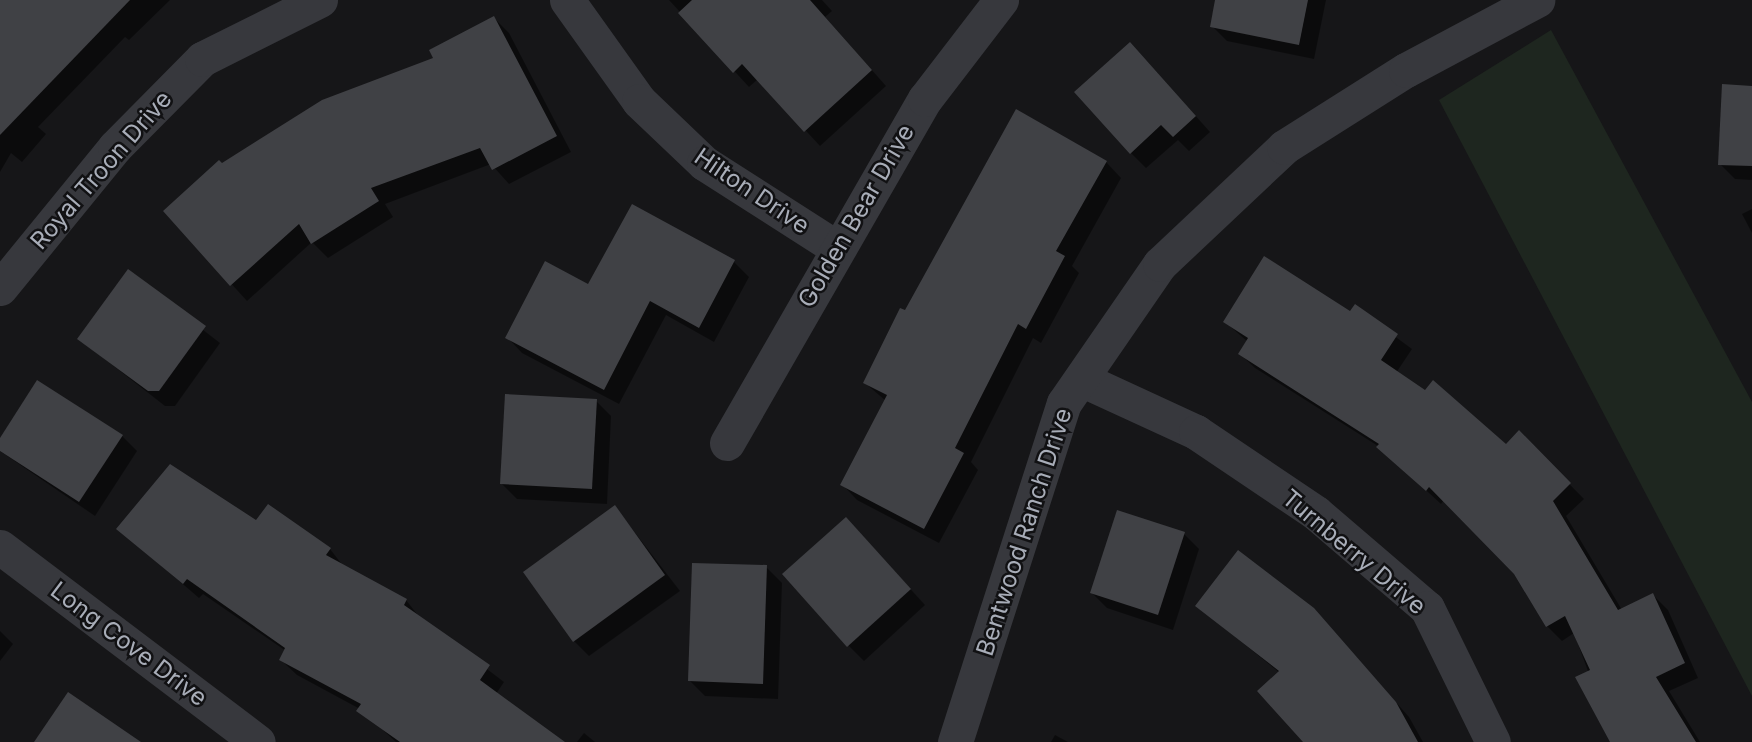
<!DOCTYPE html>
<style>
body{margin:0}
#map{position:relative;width:1752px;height:742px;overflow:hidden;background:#161618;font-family:Inter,sans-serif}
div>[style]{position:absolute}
.green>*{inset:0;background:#1e261f}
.shadow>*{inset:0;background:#0007}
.building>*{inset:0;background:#404145}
.minor>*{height:35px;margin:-17.5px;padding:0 17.5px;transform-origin:17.5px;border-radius:17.5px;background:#37383d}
span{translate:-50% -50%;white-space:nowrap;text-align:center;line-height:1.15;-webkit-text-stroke:5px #111113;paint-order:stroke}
.street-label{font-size:24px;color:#a8adb8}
</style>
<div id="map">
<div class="green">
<i style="clip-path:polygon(1551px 30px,1752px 402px,1752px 696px,1439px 100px)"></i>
</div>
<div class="shadow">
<i style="clip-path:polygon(0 0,170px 0,129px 40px,125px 37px,38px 127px,46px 134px,22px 162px,11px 153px,0 172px)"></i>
<i style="clip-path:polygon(669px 0,822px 0,832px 11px,825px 17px,886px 86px,820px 146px,758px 79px,749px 87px)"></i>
<i style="clip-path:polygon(1217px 0,1326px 0,1314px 59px,1227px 41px,1212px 26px)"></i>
<i style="clip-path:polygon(494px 18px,509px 33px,571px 152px,509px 184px,491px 164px,385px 204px,393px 217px,328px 258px,312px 242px,247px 301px,165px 211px,222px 165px,436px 59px)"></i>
<i style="clip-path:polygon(1145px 59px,1210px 132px,1189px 151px,1178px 140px,1146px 168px,1131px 153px)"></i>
<i style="clip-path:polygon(1752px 88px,1752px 180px,1735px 179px,1720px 164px)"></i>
<i style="clip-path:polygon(1106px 162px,1121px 178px,1072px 266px,1079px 273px,1041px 343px,1033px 338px,971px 462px,978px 470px,939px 543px,857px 500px,842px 484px,886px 401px,865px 383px,905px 312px)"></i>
<i style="clip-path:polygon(1752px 209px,1752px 233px,1742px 214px)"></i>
<i style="clip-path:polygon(734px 262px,749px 277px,714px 342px,666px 315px,619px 404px,522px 353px,507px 337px,589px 286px)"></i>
<i style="clip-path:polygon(128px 272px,220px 343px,175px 406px,165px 406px,79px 339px)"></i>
<i style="clip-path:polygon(1355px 307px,1412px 349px,1396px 373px,1506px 446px,1519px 433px,1584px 499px,1566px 516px,1622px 610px,1653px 595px,1668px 610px,1698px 678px,1669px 691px,1700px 742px,1614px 742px,1574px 633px,1562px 641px,1547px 626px,1515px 573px,1444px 500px,1441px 504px,1378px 446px,1255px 368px,1240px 354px,1248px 342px,1225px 322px,1350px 314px)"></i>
<i style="clip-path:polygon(596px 401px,611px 416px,607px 504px,517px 499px,502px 484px)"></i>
<i style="clip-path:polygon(122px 436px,137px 451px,95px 516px,0 451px,0 441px)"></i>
<i style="clip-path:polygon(615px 507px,680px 591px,589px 656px,574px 641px)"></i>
<i style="clip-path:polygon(257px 523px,330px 549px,344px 567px,406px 600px,420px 618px,504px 682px,496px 694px,562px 742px,396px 742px,360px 709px,297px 675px,281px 660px,286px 651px,203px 594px,199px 598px,119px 529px)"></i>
<i style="clip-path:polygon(1184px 534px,1199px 549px,1173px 630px,1107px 608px,1092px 593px)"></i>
<i style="clip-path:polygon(861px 535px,925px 605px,864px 661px,848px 645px)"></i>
<i style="clip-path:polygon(766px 567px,782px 583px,778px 699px,705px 696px,689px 680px)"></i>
<i style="clip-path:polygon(1197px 606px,1327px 624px,1409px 717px,1423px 742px,1305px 742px,1280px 673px)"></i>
<i style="clip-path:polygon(0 631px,13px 644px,0 661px)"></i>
<i style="clip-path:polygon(584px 733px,595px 742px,577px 742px)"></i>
<i style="clip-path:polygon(1055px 735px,1068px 742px,1051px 742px)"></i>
</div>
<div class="building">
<i style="clip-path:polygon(0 0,130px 0,0 135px)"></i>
<i style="clip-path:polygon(692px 0,810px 0,872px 70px,804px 132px,742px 64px,733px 73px,678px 13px)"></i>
<i style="clip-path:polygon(1215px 0,1308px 0,1299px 45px,1210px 27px)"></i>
<i style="clip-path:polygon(494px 16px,557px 136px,492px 170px,480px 148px,371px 188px,379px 201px,311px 244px,299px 224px,230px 286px,163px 211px,219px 160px,222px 163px,322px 100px,433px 58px,429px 50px)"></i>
<i style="clip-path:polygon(1130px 42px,1196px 116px,1173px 137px,1161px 125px,1130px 154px,1074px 92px)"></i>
<i style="clip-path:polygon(1722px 84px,1752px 86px,1752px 166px,1718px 165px)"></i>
<i style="clip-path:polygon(1016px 109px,1107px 161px,1056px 251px,1065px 256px,1026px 329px,1018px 324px,955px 448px,964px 453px,924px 529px,840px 485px,887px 395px,863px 383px,900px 308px,905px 310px)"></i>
<i style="clip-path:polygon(632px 204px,735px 260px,699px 328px,650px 301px,604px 390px,505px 338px,545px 261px,588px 284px)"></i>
<i style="clip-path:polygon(1264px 256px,1350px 311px,1355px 304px,1398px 334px,1381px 360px,1425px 390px,1433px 380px,1506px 444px,1519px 430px,1571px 483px,1553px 501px,1618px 610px,1653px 593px,1685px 663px,1656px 677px,1696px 742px,1610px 742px,1575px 677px,1590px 670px,1565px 616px,1546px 627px,1514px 574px,1429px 487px,1426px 491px,1376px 447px,1379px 444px,1238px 354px,1248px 338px,1223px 322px)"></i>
<i style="clip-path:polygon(128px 269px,206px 326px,159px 391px,148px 391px,77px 339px)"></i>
<i style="clip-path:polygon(37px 380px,123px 435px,79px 502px,0 451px,0 438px)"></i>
<i style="clip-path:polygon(505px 394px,597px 399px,592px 489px,500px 484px)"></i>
<i style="clip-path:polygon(170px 464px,256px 520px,268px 504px,331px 548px,326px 555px,407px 599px,404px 605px,490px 665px,480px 680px,565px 742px,400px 742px,356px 711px,361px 704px,279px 660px,285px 648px,187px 579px,183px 584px,116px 529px)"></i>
<i style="clip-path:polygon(615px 505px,665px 575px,573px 642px,523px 572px)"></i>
<i style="clip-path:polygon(1117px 510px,1185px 532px,1158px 615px,1090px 593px)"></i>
<i style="clip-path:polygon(846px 517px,911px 589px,847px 647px,782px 574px)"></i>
<i style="clip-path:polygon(1238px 550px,1314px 608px,1396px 702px,1418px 742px,1303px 742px,1257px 691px,1279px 671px,1195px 606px)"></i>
<i style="clip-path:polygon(692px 563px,767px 565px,763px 684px,688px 681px)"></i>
<i style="clip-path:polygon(68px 692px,141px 742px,34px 742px)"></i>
</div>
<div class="minor">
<i style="left:567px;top:0;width:124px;rotate:54.5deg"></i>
<i style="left:639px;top:101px;width:90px;rotate:43.6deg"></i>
<i style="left:704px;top:163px;width:158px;rotate:32.6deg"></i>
<i style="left:0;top:288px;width:182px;rotate:-50.8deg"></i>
<i style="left:115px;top:147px;width:124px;rotate:-45.3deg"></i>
<i style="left:202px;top:59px;width:132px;rotate:-26.6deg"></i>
<i style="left:1081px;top:379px;width:127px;rotate:24.7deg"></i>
<i style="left:1196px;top:432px;width:145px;rotate:34deg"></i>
<i style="left:1316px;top:513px;width:146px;rotate:40.6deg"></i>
<i style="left:1427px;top:608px;width:149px;rotate:63.8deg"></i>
<i style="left:727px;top:443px;width:397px;rotate:-60.1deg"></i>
<i style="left:925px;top:99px;width:125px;rotate:-52.5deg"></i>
<i style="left:0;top:547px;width:323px;rotate:37.1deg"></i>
<i style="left:955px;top:742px;width:356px;rotate:-72.2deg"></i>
<i style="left:1064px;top:403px;width:169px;rotate:-55.4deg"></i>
<i style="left:1160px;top:264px;width:170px;rotate:-43.3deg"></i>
<i style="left:1284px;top:147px;width:144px;rotate:-32.3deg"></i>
<i style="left:1406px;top:70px;width:149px;rotate:-28.1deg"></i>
</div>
<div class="street-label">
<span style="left:101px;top:170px;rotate:-49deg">Royal Troon Drive</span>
<span style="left:752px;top:191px;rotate:34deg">Hilton Drive</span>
<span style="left:856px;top:216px;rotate:-60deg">Golden Bear Drive</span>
<span style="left:1024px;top:532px;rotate:-72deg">Bentwood Ranch Drive</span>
<span style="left:1354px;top:552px;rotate:40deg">Turnberry Drive</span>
<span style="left:129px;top:644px;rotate:37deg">Long Cove Drive</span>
</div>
</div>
